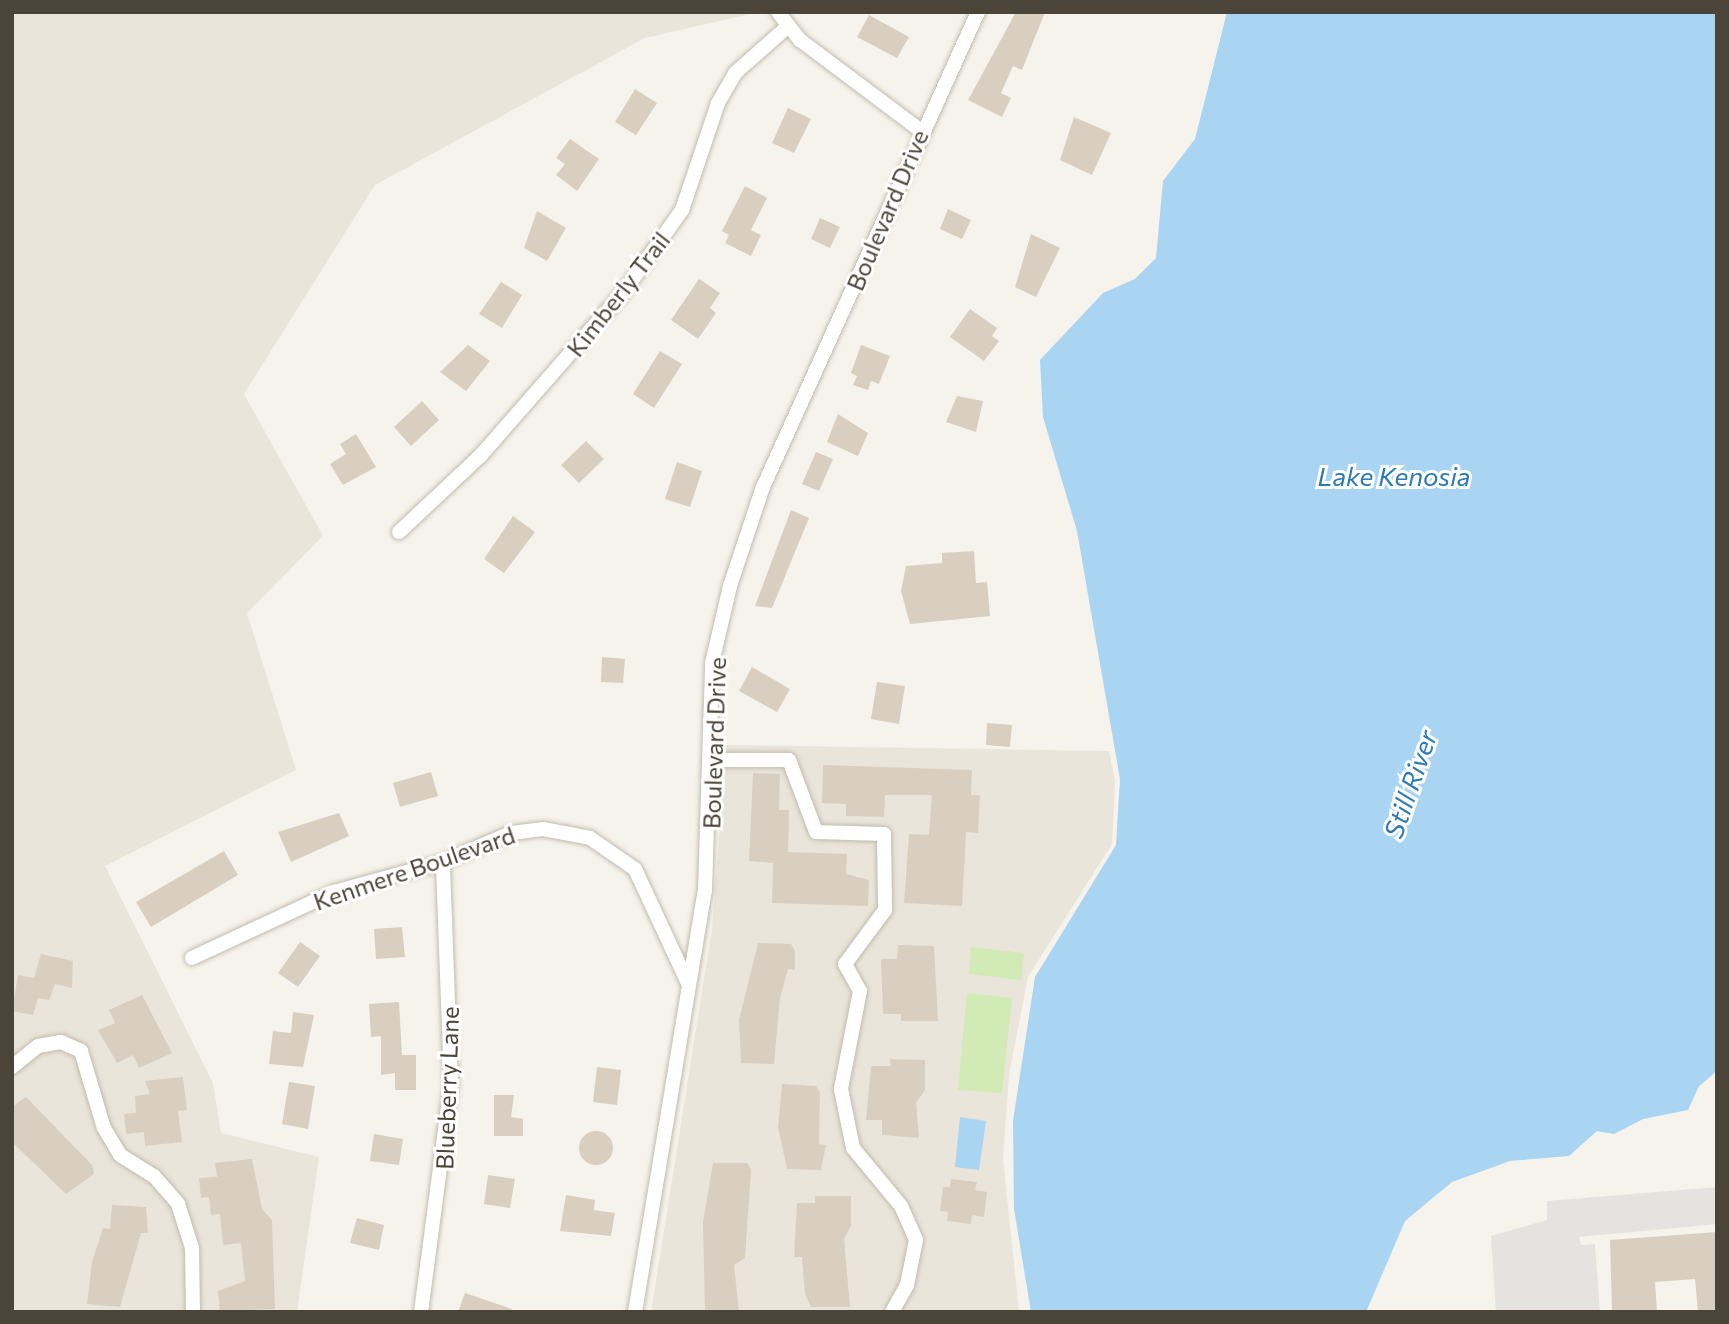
<!DOCTYPE html>
<style>
body{margin:0}
#map{position:relative;width:1729px;height:1324px;overflow:hidden;background:#f6f3ec;font-family:Commissioner,sans-serif}
div>[style]{position:absolute}
.residential>*{inset:0;background:#eae5da}
.green>*{inset:0;background:#d2eab5}
.parking>*{inset:0;background:#e5e3e0}
.water>*{inset:0;background:#a9d4f2}
.building>*{inset:0;background:#d8cfc1}
.round{border-radius:50%}
.roads{filter:drop-shadow(0 0 2px #c2bbae) drop-shadow(0 0 2px #c2bbae)}
.minor>*{height:14px;margin:-7px;padding:0 7px;transform-origin:7px;border-radius:7px;background:#fff}
span{translate:-50% -50%;white-space:nowrap;text-align:center;line-height:1.15;-webkit-text-stroke:6px #fff;paint-order:stroke}
.street-label{font-size:24px;color:#4b4439}
.water-label{font-size:26px;color:#2e7ab2;font-style:italic}
.frame{position:absolute;inset:0;border:14px solid #4b4439;pointer-events:none}
</style>
<div id="map">
<div class="residential">
<i style="clip-path:polygon(12px 12px,759px 12px,645px 38px,375px 185px,244px 394px,323px 536px,247px 613px,296px 770px,105px 866px,213px 1083px,221px 1133px,319px 1157px,297px 1312px,12px 1312px)"></i>
<i style="clip-path:polygon(726px 745px,1109px 751px,1115px 781px,1112px 844px,1028px 977px,1009px 1075px,1003px 1158px,1019px 1312px,651px 1312px,712px 929px)"></i>
</div>
<div class="green">
<i style="clip-path:polygon(971px 947px,1024px 953px,1021px 980px,969px 974px)"></i>
<i style="clip-path:polygon(967px 993px,1012px 998px,1002px 1093px,958px 1090px)"></i>
</div>
<div class="parking">
<i style="clip-path:polygon(1717px 1187px,1717px 1224px,1579px 1237px,1581px 1245px,1595px 1244px,1600px 1312px,1496px 1312px,1491px 1236px,1547px 1220px,1547px 1201px)"></i>
</div>
<div class="water">
<i style="clip-path:polygon(1227px 12px,1717px 12px,1717px 1071px,1699px 1086px,1688px 1110px,1643px 1119px,1614px 1134px,1597px 1131px,1569px 1156px,1510px 1161px,1452px 1182px,1405px 1221px,1366px 1312px,1031px 1312px,1014px 1209px,1013px 1121px,1035px 977px,1116px 845px,1120px 779px,1077px 531px,1043px 417px,1040px 360px,1103px 293px,1135px 279px,1156px 258px,1163px 181px,1195px 139px)"></i>
<i style="clip-path:polygon(960px 1117px,986px 1121px,979px 1170px,955px 1167px)"></i>
</div>
<div class="building">
<i style="clip-path:polygon(1016px 12px,1045px 12px,1022px 70px,1013px 66px,1001px 93px,1011px 98px,1002px 117px,968px 100px)"></i>
<i style="clip-path:polygon(869px 15px,909px 37px,897px 58px,857px 37px)"></i>
<i style="clip-path:polygon(635px 89px,657px 103px,636px 135px,615px 122px)"></i>
<i style="clip-path:polygon(788px 108px,811px 119px,794px 153px,772px 143px)"></i>
<i style="clip-path:polygon(1074px 117px,1111px 133px,1092px 175px,1060px 160px)"></i>
<i style="clip-path:polygon(570px 139px,599px 159px,577px 191px,556px 175px,565px 164px,556px 158px)"></i>
<i style="clip-path:polygon(745px 186px,767px 198px,751px 230px,761px 235px,751px 256px,725px 243px,729px 235px,722px 231px)"></i>
<i style="clip-path:polygon(948px 209px,971px 220px,962px 239px,940px 229px)"></i>
<i style="clip-path:polygon(537px 211px,566px 228px,547px 261px,524px 248px)"></i>
<i style="clip-path:polygon(820px 218px,840px 227px,830px 248px,811px 239px)"></i>
<i style="clip-path:polygon(1031px 234px,1060px 248px,1036px 297px,1015px 287px)"></i>
<i style="clip-path:polygon(699px 279px,720px 293px,710px 308px,716px 313px,698px 339px,671px 320px)"></i>
<i style="clip-path:polygon(501px 282px,522px 295px,502px 328px,479px 314px)"></i>
<i style="clip-path:polygon(970px 309px,997px 328px,992px 336px,999px 341px,984px 361px,950px 337px)"></i>
<i style="clip-path:polygon(468px 345px,490px 361px,466px 391px,440px 372px)"></i>
<i style="clip-path:polygon(861px 345px,890px 356px,879px 384px,871px 381px,868px 390px,853px 385px,857px 376px,851px 373px)"></i>
<i style="clip-path:polygon(660px 351px,682px 364px,654px 408px,633px 394px)"></i>
<i style="clip-path:polygon(957px 396px,983px 401px,976px 432px,946px 422px)"></i>
<i style="clip-path:polygon(422px 401px,439px 420px,411px 446px,394px 427px)"></i>
<i style="clip-path:polygon(838px 414px,868px 433px,858px 456px,827px 442px)"></i>
<i style="clip-path:polygon(356px 434px,376px 467px,343px 485px,330px 464px,346px 454px,340px 444px)"></i>
<i style="clip-path:polygon(586px 441px,604px 459px,579px 483px,561px 465px)"></i>
<i style="clip-path:polygon(816px 452px,833px 459px,819px 491px,802px 484px)"></i>
<i style="clip-path:polygon(677px 462px,702px 471px,690px 507px,665px 499px)"></i>
<i style="clip-path:polygon(791px 510px,809px 518px,772px 608px,755px 606px)"></i>
<i style="clip-path:polygon(513px 516px,535px 532px,504px 573px,484px 559px)"></i>
<i style="clip-path:polygon(974px 551px,976px 583px,987px 582px,990px 616px,910px 624px,901px 591px,906px 566px,942px 563px,942px 553px)"></i>
<i style="clip-path:polygon(602px 657px,625px 659px,623px 683px,601px 682px)"></i>
<i style="clip-path:polygon(752px 667px,790px 689px,777px 712px,739px 691px)"></i>
<i style="clip-path:polygon(877px 682px,905px 686px,899px 724px,871px 719px)"></i>
<i style="clip-path:polygon(987px 723px,1012px 725px,1010px 747px,986px 745px)"></i>
<i style="clip-path:polygon(823px 765px,972px 770px,971px 795px,980px 795px,978px 833px,966px 832px,962px 906px,904px 903px,909px 834px,929px 835px,932px 795px,885px 795px,884px 817px,846px 816px,846px 804px,822px 803px)"></i>
<i style="clip-path:polygon(431px 772px,438px 796px,400px 807px,393px 783px)"></i>
<i style="clip-path:polygon(753px 773px,780px 774px,779px 810px,789px 810px,788px 852px,847px 854px,846px 874px,869px 880px,868px 906px,772px 903px,773px 863px,749px 861px)"></i>
<i style="clip-path:polygon(339px 813px,349px 836px,291px 862px,278px 832px)"></i>
<i style="clip-path:polygon(224px 851px,238px 875px,151px 927px,136px 902px)"></i>
<i style="clip-path:polygon(402px 927px,405px 957px,376px 959px,374px 929px)"></i>
<i style="clip-path:polygon(300px 942px,320px 956px,298px 987px,278px 973px)"></i>
<i style="clip-path:polygon(758px 943px,791px 944px,795px 951px,795px 970px,788px 969px,780px 998px,774px 1064px,741px 1063px,739px 1020px)"></i>
<i style="clip-path:polygon(898px 945px,934px 946px,938px 1021px,901px 1021px,901px 1014px,883px 1014px,881px 959px,897px 959px)"></i>
<i style="clip-path:polygon(41px 954px,73px 961px,72px 988px,55px 984px,49px 1000px,38px 998px,33px 1015px,12px 1011px,18px 975px,34px 978px)"></i>
<i style="clip-path:polygon(142px 995px,172px 1053px,139px 1068px,133px 1055px,117px 1063px,98px 1030px,115px 1023px,109px 1010px)"></i>
<i style="clip-path:polygon(399px 1002px,402px 1055px,416px 1055px,416px 1090px,395px 1090px,395px 1073px,381px 1075px,381px 1036px,371px 1037px,369px 1004px)"></i>
<i style="clip-path:polygon(293px 1012px,314px 1015px,303px 1067px,269px 1064px,273px 1031px,291px 1033px)"></i>
<i style="clip-path:polygon(890px 1059px,925px 1060px,925px 1090px,916px 1103px,919px 1138px,882px 1135px,882px 1120px,866px 1120px,871px 1066px,891px 1066px)"></i>
<i style="clip-path:polygon(597px 1067px,621px 1070px,617px 1105px,593px 1102px)"></i>
<i style="clip-path:polygon(183px 1077px,187px 1110px,178px 1111px,182px 1142px,145px 1146px,144px 1132px,126px 1134px,124px 1114px,136px 1113px,135px 1096px,150px 1094px,145px 1081px)"></i>
<i style="clip-path:polygon(289px 1082px,315px 1086px,308px 1129px,282px 1124px)"></i>
<i style="clip-path:polygon(782px 1084px,816px 1086px,820px 1093px,819px 1144px,826px 1145px,821px 1170px,787px 1169px,778px 1127px)"></i>
<i style="clip-path:polygon(494px 1095px,514px 1095px,511px 1117px,523px 1119px,523px 1136px,494px 1136px)"></i>
<i style="clip-path:polygon(26px 1097px,93px 1166px,94px 1174px,66px 1194px,12px 1142px,12px 1107px)"></i>
<i class="round" style="left:579px;top:1131px;width:34px;height:34px"></i>
<i style="clip-path:polygon(374px 1134px,403px 1139px,399px 1165px,370px 1161px)"></i>
<i style="clip-path:polygon(252px 1159px,262px 1209px,272px 1220px,275px 1309px,220px 1311px,218px 1291px,245px 1281px,241px 1243px,223px 1245px,220px 1214px,211px 1215px,209px 1197px,201px 1198px,199px 1178px,217px 1177px,215px 1163px)"></i>
<i style="clip-path:polygon(713px 1163px,747px 1163px,751px 1170px,745px 1258px,734px 1265px,739px 1312px,705px 1312px,703px 1222px)"></i>
<i style="clip-path:polygon(488px 1175px,515px 1179px,510px 1208px,484px 1204px)"></i>
<i style="clip-path:polygon(951px 1179px,977px 1182px,975px 1190px,987px 1192px,984px 1217px,972px 1215px,971px 1224px,947px 1221px,948px 1212px,940px 1211px,943px 1187px,950px 1187px)"></i>
<i style="clip-path:polygon(566px 1195px,595px 1200px,594px 1210px,615px 1213px,611px 1236px,560px 1231px)"></i>
<i style="clip-path:polygon(815px 1196px,851px 1196px,851px 1226px,844px 1239px,850px 1307px,811px 1307px,805px 1294px,802px 1257px,794px 1257px,797px 1203px,815px 1203px)"></i>
<i style="clip-path:polygon(112px 1205px,146px 1207px,148px 1233px,141px 1233px,120px 1307px,87px 1304px,92px 1262px,103px 1228px,110px 1229px)"></i>
<i style="clip-path:polygon(357px 1218px,384px 1225px,379px 1250px,350px 1243px)"></i>
<i style="clip-path:polygon(1717px 1232px,1717px 1312px,1698px 1312px,1695px 1279px,1655px 1282px,1657px 1312px,1612px 1312px,1610px 1240px)"></i>
<i style="clip-path:polygon(465px 1293px,512px 1309px,512px 1312px,458px 1312px)"></i>
</div>
<div class="roads">
<div class="minor">
<i style="left:778px;top:12px;width:36px;rotate:52deg"></i>
<i style="left:800px;top:40px;width:151px;rotate:36.9deg"></i>
<i style="left:399px;top:532px;width:112px;rotate:-43.2deg"></i>
<i style="left:481px;top:455px;width:215px;rotate:-48.8deg"></i>
<i style="left:623px;top:293px;width:102px;rotate:-54.6deg"></i>
<i style="left:682px;top:210px;width:113px;rotate:-71.4deg"></i>
<i style="left:718px;top:103px;width:34px;rotate:-60deg"></i>
<i style="left:735px;top:73px;width:69px;rotate:-41.5deg"></i>
<i style="left:711px;top:760px;width:78px"></i>
<i style="left:789px;top:760px;width:77px;rotate:69.4deg"></i>
<i style="left:816px;top:832px;width:68px;rotate:1.7deg"></i>
<i style="left:884px;top:834px;width:76px;rotate:89.2deg"></i>
<i style="left:885px;top:910px;width:67px;rotate:126.5deg"></i>
<i style="left:845px;top:964px;width:31px;rotate:61deg"></i>
<i style="left:860px;top:991px;width:100px;rotate:101deg"></i>
<i style="left:841px;top:1089px;width:60px;rotate:78.5deg"></i>
<i style="left:853px;top:1148px;width:75px;rotate:50.4deg"></i>
<i style="left:901px;top:1206px;width:37px;rotate:66deg"></i>
<i style="left:916px;top:1240px;width:46px;rotate:101.3deg"></i>
<i style="left:907px;top:1285px;width:31px;rotate:119deg"></i>
<i style="left:192px;top:958px;width:157px;rotate:-24.9deg"></i>
<i style="left:334px;top:892px;width:113px;rotate:-15.4deg"></i>
<i style="left:443px;top:862px;width:74px;rotate:-23.1deg"></i>
<i style="left:511px;top:833px;width:32px;rotate:-7deg"></i>
<i style="left:543px;top:829px;width:48px;rotate:10.8deg"></i>
<i style="left:590px;top:838px;width:55px;rotate:34.6deg"></i>
<i style="left:635px;top:869px;width:126px;rotate:65.1deg"></i>
<i style="left:12px;top:1067px;width:33px;rotate:-39deg"></i>
<i style="left:38px;top:1046px;width:23px;rotate:-10deg"></i>
<i style="left:61px;top:1042px;width:22px;rotate:24deg"></i>
<i style="left:81px;top:1051px;width:80px;rotate:73.4deg"></i>
<i style="left:104px;top:1128px;width:31px;rotate:59deg"></i>
<i style="left:120px;top:1155px;width:40px;rotate:32deg"></i>
<i style="left:154px;top:1176px;width:37px;rotate:49deg"></i>
<i style="left:178px;top:1204px;width:46px;rotate:72.3deg"></i>
<i style="left:192px;top:1248px;width:64px;rotate:89.1deg"></i>
<i style="left:421px;top:1312px;width:230px;rotate:-82.5deg"></i>
<i style="left:451px;top:1084px;width:222px;rotate:-92.1deg"></i>
<i style="left:635px;top:1312px;width:427px;rotate:-80.6deg"></i>
<i style="left:705px;top:891px;width:228px;rotate:-88.2deg"></i>
<i style="left:712px;top:663px;width:79px;rotate:-76.8deg"></i>
<i style="left:730px;top:586px;width:104px;rotate:-71.6deg"></i>
<i style="left:763px;top:487px;width:521px;rotate:-65.65deg"></i>
</div>
</div>
<div class="street-label">
<span style="left:887px;top:210px;rotate:-67deg">Boulevard Drive</span>
<span style="left:618px;top:294px;rotate:-52deg">Kimberly Trail</span>
<span style="left:714px;top:743px;rotate:-88deg">Boulevard Drive</span>
<span style="left:414px;top:868px;rotate:-19deg">Kenmere Boulevard</span>
<span style="left:447px;top:1088px;rotate:-88deg">Blueberry Lane</span>
</div>
<div class="water-label">
<span style="left:1394px;top:476px">Lake Kenosia</span>
<span style="left:1410px;top:784px;rotate:-71deg">Still River</span>
</div>
<div class="frame"></div>
</div>
